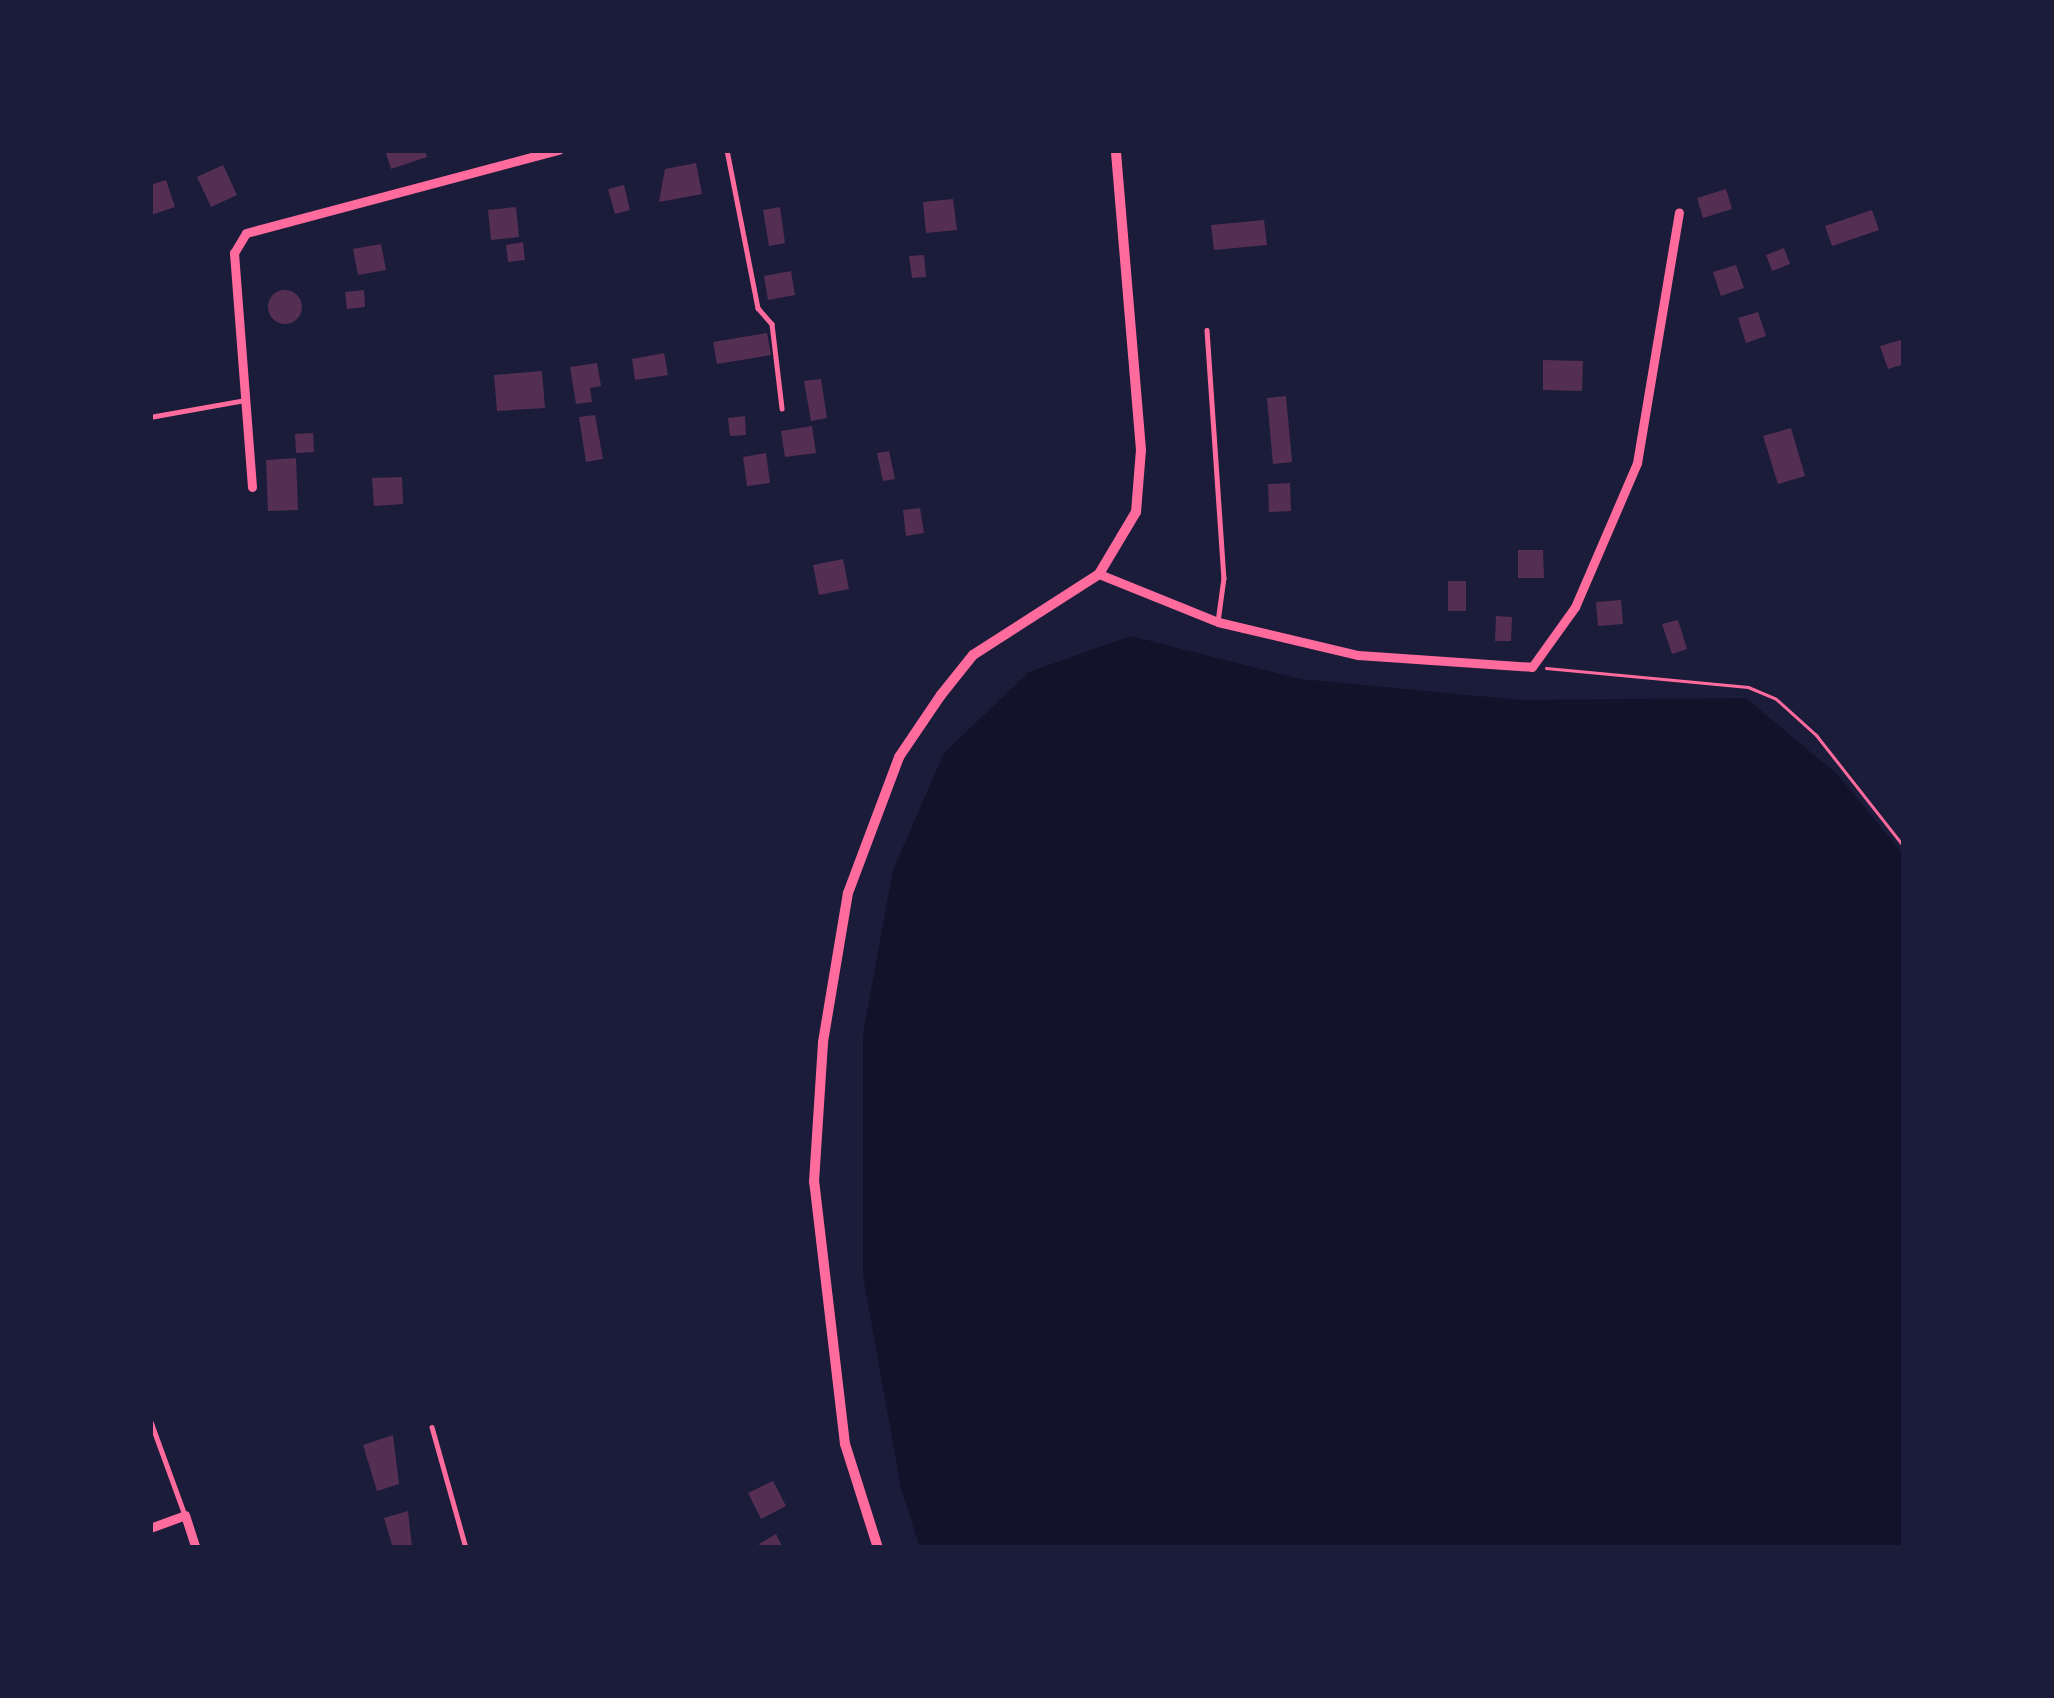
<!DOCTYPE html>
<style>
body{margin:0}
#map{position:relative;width:2054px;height:1698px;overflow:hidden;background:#1b1b3a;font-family:Roboto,sans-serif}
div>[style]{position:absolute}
.water>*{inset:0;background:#12122b}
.building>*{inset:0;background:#542f53}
.round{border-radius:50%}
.path>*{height:3px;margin:-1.5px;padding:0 1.5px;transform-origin:1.5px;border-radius:1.5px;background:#ff6b9d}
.service>*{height:4.5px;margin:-2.25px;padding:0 2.25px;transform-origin:2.25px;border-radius:2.25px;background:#ff6b9d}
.minor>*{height:9px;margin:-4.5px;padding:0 4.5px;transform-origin:4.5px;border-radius:4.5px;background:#ff6b9d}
.tertiary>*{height:10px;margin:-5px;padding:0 5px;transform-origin:5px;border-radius:5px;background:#ff6b9d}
span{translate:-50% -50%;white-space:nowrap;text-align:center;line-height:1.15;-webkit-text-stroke:10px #1b1b3a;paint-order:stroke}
.frame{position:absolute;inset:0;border:153px solid #1b1b3a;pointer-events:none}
</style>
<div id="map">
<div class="water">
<i style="clip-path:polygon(1131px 636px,1300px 679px,1520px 700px,1746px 698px,1839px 776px,1904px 855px,1904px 1548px,920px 1548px,901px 1488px,863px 1276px,863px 1034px,893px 870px,944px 753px,1029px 672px)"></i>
</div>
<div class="building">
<i style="clip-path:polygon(385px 150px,425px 150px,427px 157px,391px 169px)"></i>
<i style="clip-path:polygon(696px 163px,702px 194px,659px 202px,665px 169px)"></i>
<i style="clip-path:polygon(223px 165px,237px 195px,211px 207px,197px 177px)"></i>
<i style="clip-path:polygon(166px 180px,175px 207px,151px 215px,150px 185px)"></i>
<i style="clip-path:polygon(624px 185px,630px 210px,615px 214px,608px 189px)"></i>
<i style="clip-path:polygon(1726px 189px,1732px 209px,1703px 218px,1697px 198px)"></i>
<i style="clip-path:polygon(953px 199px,957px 230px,926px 233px,923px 202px)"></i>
<i style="clip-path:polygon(516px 207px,519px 237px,491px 240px,488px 210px)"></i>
<i style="clip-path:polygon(780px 207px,785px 243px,769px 246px,763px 210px)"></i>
<i style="clip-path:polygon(1872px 210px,1879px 230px,1832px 246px,1825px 226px)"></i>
<i style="clip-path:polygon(1264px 220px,1267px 245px,1214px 250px,1211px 225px)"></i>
<i style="clip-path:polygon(523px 242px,525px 260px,508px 262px,506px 245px)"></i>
<i style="clip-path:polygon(381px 244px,386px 270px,358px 275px,353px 249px)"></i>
<i style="clip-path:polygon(1784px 248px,1790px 264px,1772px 271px,1766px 255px)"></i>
<i style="clip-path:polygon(924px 255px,926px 277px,912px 278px,909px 256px)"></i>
<i style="clip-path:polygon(1736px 265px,1744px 288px,1721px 296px,1713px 272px)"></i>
<i style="clip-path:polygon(791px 271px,795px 295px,768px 300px,764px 276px)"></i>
<i class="round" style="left:268px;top:290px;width:34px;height:34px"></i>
<i style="clip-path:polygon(364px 290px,365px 307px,347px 309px,345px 292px)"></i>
<i style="clip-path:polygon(1758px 312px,1766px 336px,1746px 343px,1738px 318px)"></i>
<i style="clip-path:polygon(767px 333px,771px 355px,717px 364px,713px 342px)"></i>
<i style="clip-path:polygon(1904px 339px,1904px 364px,1888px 369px,1880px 346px)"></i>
<i style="clip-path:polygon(664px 353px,668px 375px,635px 380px,632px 359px)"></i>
<i style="clip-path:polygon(1543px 360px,1583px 361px,1582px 391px,1543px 390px)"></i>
<i style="clip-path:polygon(597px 363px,601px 386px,590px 388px,592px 402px,576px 404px,570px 367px)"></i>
<i style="clip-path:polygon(542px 371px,545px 408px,497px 411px,494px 375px)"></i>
<i style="clip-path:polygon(821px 379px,827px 418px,811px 421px,804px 381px)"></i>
<i style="clip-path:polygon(1286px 396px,1292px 462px,1273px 464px,1267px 398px)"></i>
<i style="clip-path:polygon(595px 415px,603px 459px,586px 462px,579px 417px)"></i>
<i style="clip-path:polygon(745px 416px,746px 435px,730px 436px,728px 418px)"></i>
<i style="clip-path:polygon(812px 426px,816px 453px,785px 457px,781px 431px)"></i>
<i style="clip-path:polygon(1791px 428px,1805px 476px,1778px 484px,1763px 436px)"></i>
<i style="clip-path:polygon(313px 433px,314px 452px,296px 453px,295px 434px)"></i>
<i style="clip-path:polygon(889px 451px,895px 479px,883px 481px,877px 453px)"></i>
<i style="clip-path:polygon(766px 453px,770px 483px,747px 486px,743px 457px)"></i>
<i style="clip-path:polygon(296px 458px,298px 510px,268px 511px,266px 460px)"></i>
<i style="clip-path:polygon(402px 477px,403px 504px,374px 506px,372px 478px)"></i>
<i style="clip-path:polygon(1290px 483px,1291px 511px,1269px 512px,1268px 484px)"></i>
<i style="clip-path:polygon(920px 508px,924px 533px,906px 536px,903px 510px)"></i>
<i style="clip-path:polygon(1518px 550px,1543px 550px,1544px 578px,1518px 578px)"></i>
<i style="clip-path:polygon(843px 559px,849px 589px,819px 595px,813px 565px)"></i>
<i style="clip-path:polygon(1448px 581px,1466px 581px,1466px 611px,1448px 611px)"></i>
<i style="clip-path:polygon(1621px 600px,1623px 624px,1598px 626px,1596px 602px)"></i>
<i style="clip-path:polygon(1496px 616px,1512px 617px,1511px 641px,1495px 641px)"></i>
<i style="clip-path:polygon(1678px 620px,1687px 649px,1672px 654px,1662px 624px)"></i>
<i style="clip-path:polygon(393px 1435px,399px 1484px,377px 1491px,363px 1445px)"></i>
<i style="clip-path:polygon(773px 1481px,786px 1506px,761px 1519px,748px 1493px)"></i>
<i style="clip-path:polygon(408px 1511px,412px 1548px,393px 1548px,384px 1518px)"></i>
<i style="clip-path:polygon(776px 1534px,783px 1548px,761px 1548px,759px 1544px)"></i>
</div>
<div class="path">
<i style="left:1546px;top:668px;width:203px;rotate:5.4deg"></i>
<i style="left:1748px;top:687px;width:30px;rotate:23deg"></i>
<i style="left:1776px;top:699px;width:54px;rotate:42deg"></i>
<i style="left:1816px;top:735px;width:142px;rotate:51.8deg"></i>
</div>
<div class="service">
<i style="left:727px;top:150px;width:161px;rotate:78.9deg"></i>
<i style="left:758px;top:308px;width:21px;rotate:49deg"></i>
<i style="left:772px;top:324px;width:85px;rotate:83.2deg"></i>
<i style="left:1207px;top:330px;width:249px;rotate:86.1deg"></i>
<i style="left:1224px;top:578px;width:44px;rotate:97.8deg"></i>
<i style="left:150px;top:417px;width:97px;rotate:-10.1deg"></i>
<i style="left:150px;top:1419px;width:102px;rotate:70deg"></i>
<i style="left:432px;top:1427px;width:126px;rotate:74.3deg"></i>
</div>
<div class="minor">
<i style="left:252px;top:487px;width:235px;rotate:-94.4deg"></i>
<i style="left:234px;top:253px;width:23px;rotate:-59deg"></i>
<i style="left:246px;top:233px;width:324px;rotate:-14.9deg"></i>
<i style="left:1099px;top:574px;width:128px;rotate:22deg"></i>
<i style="left:1218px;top:622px;width:144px;rotate:13.3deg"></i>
<i style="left:1358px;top:655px;width:174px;rotate:3.9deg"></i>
<i style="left:1532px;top:667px;width:74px;rotate:-54.4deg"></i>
<i style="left:1575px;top:607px;width:157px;rotate:-66.7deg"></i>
<i style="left:1637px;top:463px;width:254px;rotate:-80.5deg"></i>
<i style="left:150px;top:1528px;width:37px;rotate:-20deg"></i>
<i style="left:185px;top:1515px;width:35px;rotate:72deg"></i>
</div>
<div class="tertiary">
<i style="left:878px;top:1548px;width:109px;rotate:-107.6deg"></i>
<i style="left:845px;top:1444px;width:264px;rotate:-96.7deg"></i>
<i style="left:814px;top:1182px;width:140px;rotate:-86.3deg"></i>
<i style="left:823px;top:1042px;width:151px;rotate:-80.5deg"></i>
<i style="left:848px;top:893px;width:145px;rotate:-69.4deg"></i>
<i style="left:899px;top:757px;width:75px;rotate:-55.9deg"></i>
<i style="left:941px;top:695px;width:51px;rotate:-51.3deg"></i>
<i style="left:973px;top:655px;width:150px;rotate:-32.7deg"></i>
<i style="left:1099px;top:574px;width:72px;rotate:-59.2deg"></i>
<i style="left:1136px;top:512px;width:62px;rotate:-85.4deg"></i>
<i style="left:1141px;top:450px;width:301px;rotate:-94.8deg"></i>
</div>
<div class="frame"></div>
</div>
